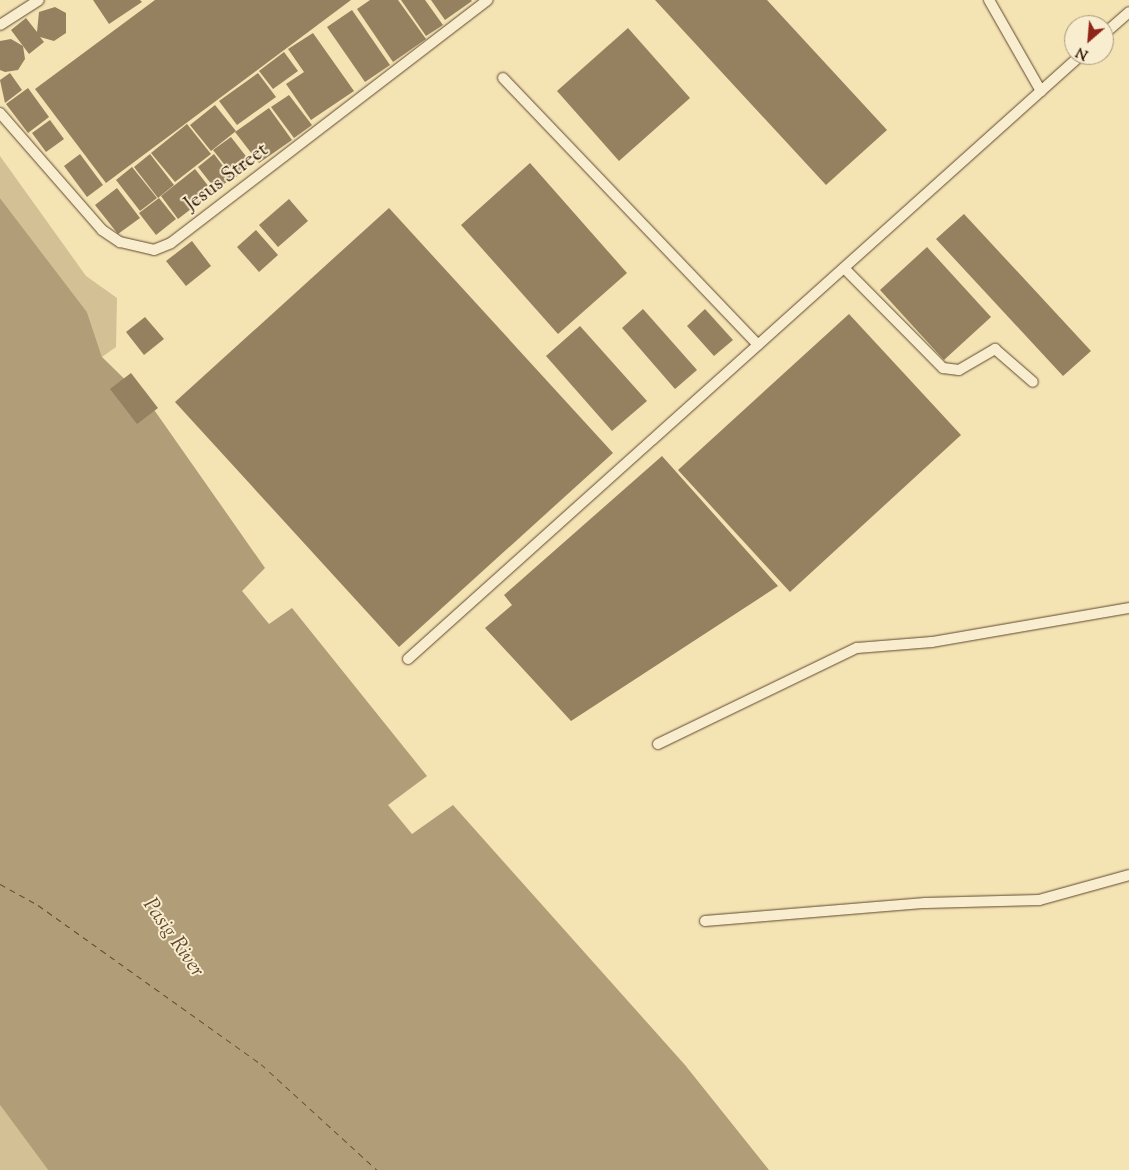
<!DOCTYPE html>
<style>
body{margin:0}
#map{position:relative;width:1129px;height:1170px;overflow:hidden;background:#f4e3b3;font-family:"Sorts Mill Goudy",serif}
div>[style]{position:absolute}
.green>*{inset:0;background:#d3c095}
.water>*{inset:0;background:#b19d78}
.ferry>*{height:1px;margin-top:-0.5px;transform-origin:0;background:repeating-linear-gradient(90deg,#634b32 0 6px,transparent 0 11px)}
.building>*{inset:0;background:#95805f}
.roads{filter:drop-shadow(0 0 1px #604830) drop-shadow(0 0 1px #604830)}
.lane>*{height:10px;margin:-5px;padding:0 5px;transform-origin:5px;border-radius:5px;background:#f8edce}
span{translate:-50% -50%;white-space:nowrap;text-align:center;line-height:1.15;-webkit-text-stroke:4px #f8edce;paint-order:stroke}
.street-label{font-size:20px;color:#2f1404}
.water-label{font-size:21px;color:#634b32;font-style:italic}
.north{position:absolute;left:1064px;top:15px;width:50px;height:50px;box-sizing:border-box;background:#f8edce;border:1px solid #a8967d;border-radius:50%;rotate:207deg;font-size:14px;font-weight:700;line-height:20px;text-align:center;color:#2f1404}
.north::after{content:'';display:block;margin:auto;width:18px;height:22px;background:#8f2418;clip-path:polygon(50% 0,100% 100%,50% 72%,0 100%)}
</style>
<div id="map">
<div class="green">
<i style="clip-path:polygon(0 156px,86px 276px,117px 298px,116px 347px,102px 357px,87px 312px,0 198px)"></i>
<i style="clip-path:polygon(0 1105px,48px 1170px,0 1170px)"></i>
</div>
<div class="water">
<i style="clip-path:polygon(0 198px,87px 312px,102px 357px,150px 404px,265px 568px,242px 591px,269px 624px,292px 608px,427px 776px,388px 805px,412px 834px,453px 805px,685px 1065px,769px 1170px,48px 1170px,0 1105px)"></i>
</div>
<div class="ferry">
<i style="left:0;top:884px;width:43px;rotate:28.9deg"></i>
<i style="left:38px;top:905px;width:274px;rotate:35.5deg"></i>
<i style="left:261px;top:1064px;width:157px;rotate:42.4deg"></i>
</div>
<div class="building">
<i style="clip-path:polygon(93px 0,140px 0,142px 2px,109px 24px)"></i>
<i style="clip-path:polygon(155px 0,351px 0,106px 183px,35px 89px)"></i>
<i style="clip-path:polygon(370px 0,398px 0,426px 39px,393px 62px,357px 9px)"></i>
<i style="clip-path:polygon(401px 0,425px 0,443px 25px,426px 36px)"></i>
<i style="clip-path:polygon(431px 0,471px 0,472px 1px,445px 20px)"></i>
<i style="clip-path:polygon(655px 0,767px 0,887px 130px,826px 185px)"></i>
<i style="clip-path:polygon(55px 7px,66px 13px,66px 33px,54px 41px,40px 37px,44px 42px,29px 54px,11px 30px,26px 18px,37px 32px,39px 12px)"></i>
<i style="clip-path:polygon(352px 10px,390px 65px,365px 82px,327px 27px)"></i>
<i style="clip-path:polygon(628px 28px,690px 98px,619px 161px,557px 91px)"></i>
<i style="clip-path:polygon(313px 33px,354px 91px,311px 120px,286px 84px,304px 72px,288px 49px)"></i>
<i style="clip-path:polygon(11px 39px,23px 46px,25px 59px,18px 70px,5px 72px,0 70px,0 41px)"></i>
<i style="clip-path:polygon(284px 52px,298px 71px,273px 89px,259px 71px)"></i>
<i style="clip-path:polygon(10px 73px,22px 90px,5px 103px,0 80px)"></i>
<i style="clip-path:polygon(258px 73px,276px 97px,237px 125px,219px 101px)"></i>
<i style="clip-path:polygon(28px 88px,49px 117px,28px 133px,6px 104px)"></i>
<i style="clip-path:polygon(289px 95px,312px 125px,294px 138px,271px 107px)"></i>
<i style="clip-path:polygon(215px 105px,236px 131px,211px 151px,190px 125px)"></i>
<i style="clip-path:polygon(269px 108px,292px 140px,259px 163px,235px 132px)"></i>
<i style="clip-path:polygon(50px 120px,64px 139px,46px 152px,32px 133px)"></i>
<i style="clip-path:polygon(187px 124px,211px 154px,175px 182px,151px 153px)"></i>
<i style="clip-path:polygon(231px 137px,252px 164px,235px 178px,213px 150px)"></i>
<i style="clip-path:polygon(80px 154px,103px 185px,87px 197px,64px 166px)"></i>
<i style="clip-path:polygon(150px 154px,174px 185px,158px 198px,134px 167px)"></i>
<i style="clip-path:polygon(214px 154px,232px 178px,216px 190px,198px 167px)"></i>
<i style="clip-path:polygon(530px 163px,627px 273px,558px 334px,461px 225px)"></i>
<i style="clip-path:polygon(132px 167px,157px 198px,140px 211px,116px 180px)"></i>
<i style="clip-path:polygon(195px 169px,213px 192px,178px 219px,161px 196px)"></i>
<i style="clip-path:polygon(117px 188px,140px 218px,118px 234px,95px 205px)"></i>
<i style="clip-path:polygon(159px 198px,176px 219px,156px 235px,139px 213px)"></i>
<i style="clip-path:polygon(289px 199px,308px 221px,278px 247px,259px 225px)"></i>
<i style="clip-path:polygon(389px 208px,613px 453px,399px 647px,175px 402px)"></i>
<i style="clip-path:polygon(964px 214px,1091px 351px,1063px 376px,936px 239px)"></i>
<i style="clip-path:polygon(256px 230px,278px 255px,259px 272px,237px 247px)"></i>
<i style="clip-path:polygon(192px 241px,211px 266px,186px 286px,166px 261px)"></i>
<i style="clip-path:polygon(927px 247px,991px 317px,944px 360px,880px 290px)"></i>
<i style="clip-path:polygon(643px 309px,697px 370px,675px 389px,622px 328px)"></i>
<i style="clip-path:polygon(705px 309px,733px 340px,714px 356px,687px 326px)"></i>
<i style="clip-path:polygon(849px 314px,961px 435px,790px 592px,678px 470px)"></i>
<i style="clip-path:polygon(145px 317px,164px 339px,144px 355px,126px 332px)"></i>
<i style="clip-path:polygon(580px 326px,647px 401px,612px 431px,546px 356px)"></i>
<i style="clip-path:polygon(131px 373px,158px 408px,137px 424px,110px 389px)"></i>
<i style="clip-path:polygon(662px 456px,778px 586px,571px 721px,485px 628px,512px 605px,504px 595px)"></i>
</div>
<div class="roads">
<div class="lane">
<i style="left:989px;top:0;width:105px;rotate:60.3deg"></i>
<i style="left:0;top:25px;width:46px;rotate:-32.7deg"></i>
<i style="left:1104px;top:34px;width:33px;rotate:-41deg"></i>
<i style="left:503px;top:78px;width:369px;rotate:46.3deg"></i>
<i style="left:0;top:113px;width:155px;rotate:48.9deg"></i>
<i style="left:102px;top:230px;width:22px;rotate:34deg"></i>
<i style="left:120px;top:242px;width:35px;rotate:13deg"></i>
<i style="left:154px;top:250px;width:18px;rotate:-22deg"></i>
<i style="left:171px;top:243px;width:399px;rotate:-37.5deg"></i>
<i style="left:844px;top:268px;width:141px;rotate:45.3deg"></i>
<i style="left:943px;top:368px;width:16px;rotate:7deg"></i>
<i style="left:959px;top:370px;width:42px;rotate:-30.3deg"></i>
<i style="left:995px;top:349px;width:50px;rotate:41deg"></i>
<i style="left:408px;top:659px;width:904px;rotate:-41.91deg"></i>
<i style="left:658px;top:744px;width:221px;rotate:-25.8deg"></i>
<i style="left:857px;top:648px;width:75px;rotate:-4.6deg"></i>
<i style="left:932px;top:642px;width:200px;rotate:-9.8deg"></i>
<i style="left:705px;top:921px;width:221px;rotate:-4.7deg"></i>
<i style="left:925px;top:903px;width:114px;rotate:-1.5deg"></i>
<i style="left:1039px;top:900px;width:93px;rotate:-15.5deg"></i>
</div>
</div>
<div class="street-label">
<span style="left:227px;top:178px;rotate:-37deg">Jesus Street</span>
</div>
<div class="water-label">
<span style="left:173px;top:938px;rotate:55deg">Pasig River</span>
</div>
<div class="north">N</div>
</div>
